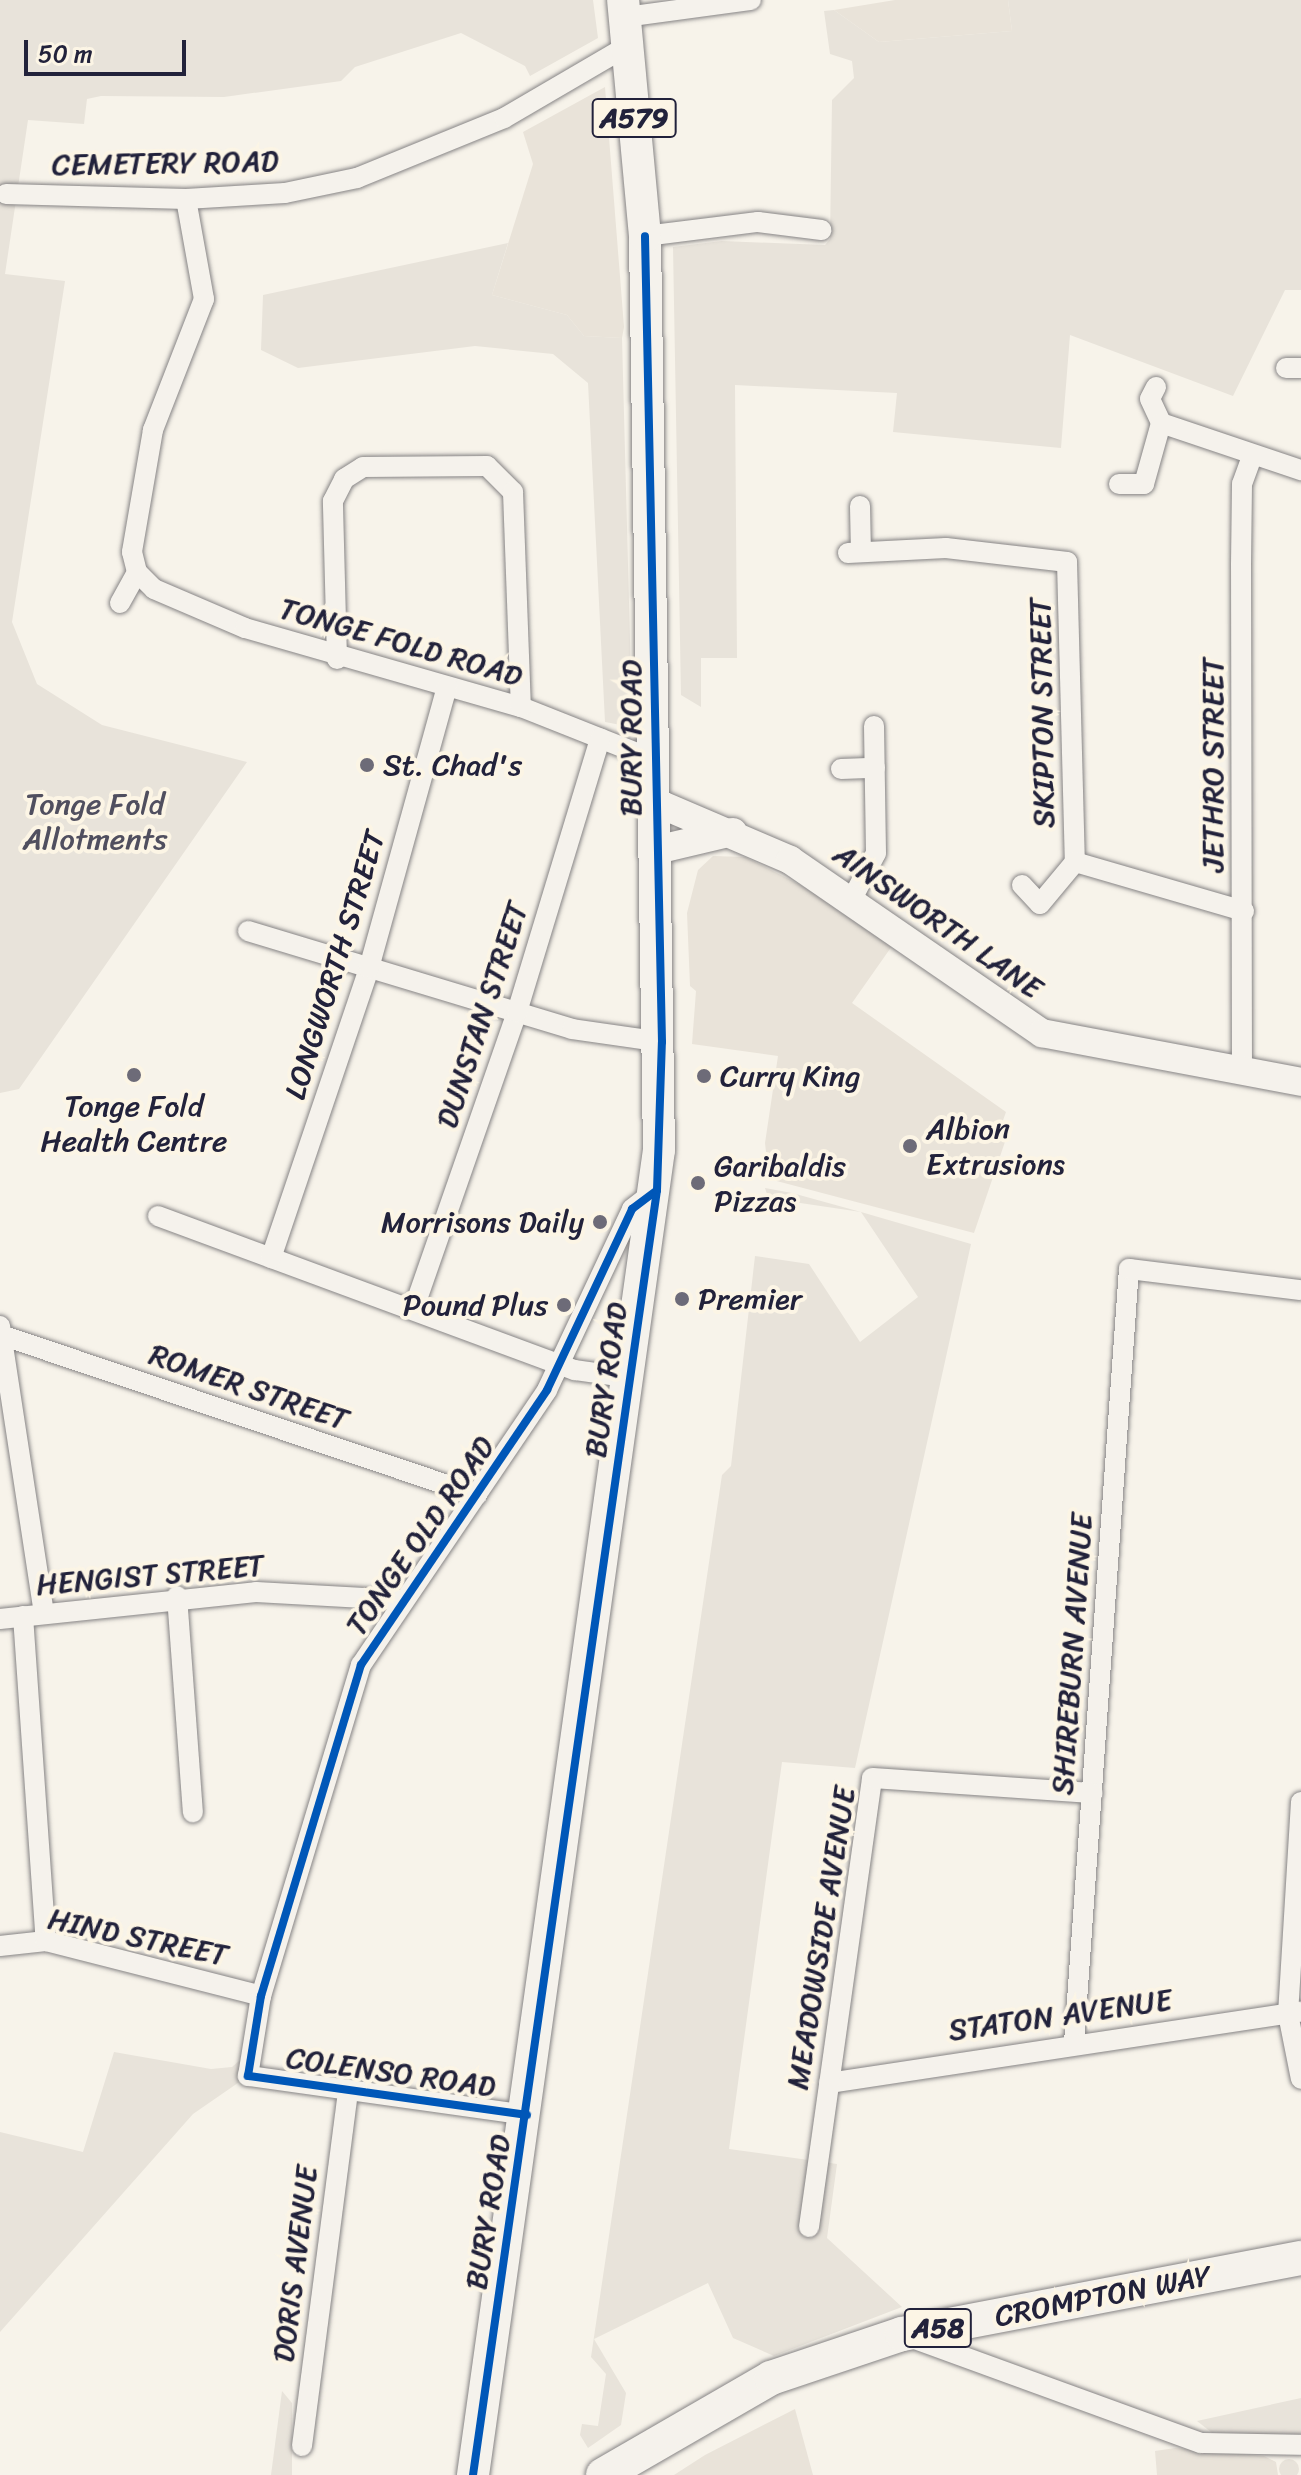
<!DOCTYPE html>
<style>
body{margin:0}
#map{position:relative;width:1301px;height:2475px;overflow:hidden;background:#f7f3ea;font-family:Sriracha,sans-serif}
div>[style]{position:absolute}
.built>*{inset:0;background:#e9e3d9}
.green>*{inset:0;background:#e8e3da}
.round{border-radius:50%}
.roads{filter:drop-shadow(0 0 2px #868485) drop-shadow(0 0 2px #868485)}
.minor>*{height:20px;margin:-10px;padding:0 10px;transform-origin:10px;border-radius:10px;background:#f5f2ec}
.secondary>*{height:28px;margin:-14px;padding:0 14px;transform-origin:14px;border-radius:14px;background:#f5f2ec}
.primary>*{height:32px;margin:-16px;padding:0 16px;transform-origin:16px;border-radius:16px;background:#f5f2ec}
.trunk>*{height:34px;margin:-17px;padding:0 17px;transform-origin:17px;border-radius:17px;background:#f5f2ec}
.cycleway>*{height:8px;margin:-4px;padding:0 4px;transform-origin:4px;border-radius:4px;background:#0057b8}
.dots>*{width:22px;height:22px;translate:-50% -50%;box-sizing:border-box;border:4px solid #fcf5e5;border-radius:50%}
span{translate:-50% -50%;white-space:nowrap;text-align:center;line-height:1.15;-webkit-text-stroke:8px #fcf5e5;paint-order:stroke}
.shield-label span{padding:2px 6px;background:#fcf5e5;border:2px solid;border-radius:6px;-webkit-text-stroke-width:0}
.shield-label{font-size:28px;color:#22223b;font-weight:700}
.street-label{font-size:30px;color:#22223b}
.poi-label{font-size:30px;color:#22223b}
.left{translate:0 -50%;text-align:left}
.right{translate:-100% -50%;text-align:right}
.park-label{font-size:30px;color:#504f5f}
.scale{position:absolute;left:24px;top:40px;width:162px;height:36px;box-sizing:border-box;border:4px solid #22223b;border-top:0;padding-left:10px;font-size:24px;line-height:28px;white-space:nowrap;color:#22223b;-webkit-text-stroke:6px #fcf5e5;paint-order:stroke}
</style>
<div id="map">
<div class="built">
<i style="clip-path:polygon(895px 0,1008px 0,1012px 31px,879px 42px,834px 10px)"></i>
<i style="clip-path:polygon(605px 87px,624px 327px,622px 338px,584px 336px,567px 315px,492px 295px,533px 164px,523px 132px)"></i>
<i style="clip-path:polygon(713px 856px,745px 857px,826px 898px,892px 946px,852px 1003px,1006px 1112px,1001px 1126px,1009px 1130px,974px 1233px,769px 1179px,765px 1143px,778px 1056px,692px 1044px,696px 991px,690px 986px,687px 913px,698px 870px)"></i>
<i style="clip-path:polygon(795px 2409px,813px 2475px,674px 2475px,705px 2455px)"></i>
<i style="clip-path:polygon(1175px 2448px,1264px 2456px,1276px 2462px,1278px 2475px,1157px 2475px,1155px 2451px)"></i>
</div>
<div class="green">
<i style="clip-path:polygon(0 0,593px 0,598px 38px,530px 76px,525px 66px,461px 33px,355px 67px,341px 81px,224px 97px,101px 96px,87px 99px,84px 124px,28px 120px,5px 274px,65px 281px,12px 622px,37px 684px,102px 725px,247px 762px,19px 1089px,0 1093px)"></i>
<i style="clip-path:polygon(1008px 0,1301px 0,1301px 290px,1285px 290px,1233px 396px,1070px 335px,1061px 448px,893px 432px,897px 393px,735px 385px,737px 658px,701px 658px,701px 707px,681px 695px,673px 247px,722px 241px,825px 245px,830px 239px,832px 100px,854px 78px,852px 61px,830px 54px,824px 11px,834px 10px,879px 42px,1012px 31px)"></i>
<i style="clip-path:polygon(508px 243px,492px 295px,567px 315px,584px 336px,622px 338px,632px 716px,626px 726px,605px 722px,588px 383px,553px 354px,475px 346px,298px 368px,261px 350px,263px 295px)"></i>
<i style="clip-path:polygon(765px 1188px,792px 1193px,861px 1212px,971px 1244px,855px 1768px,782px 1762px,729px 2149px,837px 2164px,827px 2238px,902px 2307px,774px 2356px,733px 2338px,708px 2283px,594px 2339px,626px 2393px,621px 2425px,588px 2448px,580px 2435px,582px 2424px,598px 2426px,606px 2374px,591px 2357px,722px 1475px,731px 1466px,755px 1256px,809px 1264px,860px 1342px,918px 1297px,861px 1212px,780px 1200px,772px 1210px)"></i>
<i style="clip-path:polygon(252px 2050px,248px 2076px,193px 2114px,0 2332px,0 2132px,83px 2152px,114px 2052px,211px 2069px,232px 2067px)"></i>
<i style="clip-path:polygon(282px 2391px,292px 2403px,292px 2475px,271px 2475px)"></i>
<i style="clip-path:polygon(1301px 2398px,1301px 2445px,1226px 2444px,1197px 2421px)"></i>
<i class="round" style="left:1279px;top:2459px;width:20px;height:20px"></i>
</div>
<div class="roads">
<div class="minor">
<i style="left:625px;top:17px;width:127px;rotate:-7.7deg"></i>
<i style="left:6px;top:194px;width:180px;rotate:1.6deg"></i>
<i style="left:186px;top:199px;width:99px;rotate:-3.5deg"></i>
<i style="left:285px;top:193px;width:74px;rotate:-11.8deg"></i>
<i style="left:357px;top:178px;width:159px;rotate:-22.2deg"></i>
<i style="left:504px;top:118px;width:143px;rotate:-30.3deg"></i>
<i style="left:186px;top:199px;width:102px;rotate:79.8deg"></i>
<i style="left:204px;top:299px;width:141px;rotate:111.3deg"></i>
<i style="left:153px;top:430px;width:124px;rotate:99.8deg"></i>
<i style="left:132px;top:552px;width:21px;rotate:76deg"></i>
<i style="left:137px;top:572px;width:24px;rotate:45deg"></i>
<i style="left:154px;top:589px;width:99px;rotate:23.2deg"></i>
<i style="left:245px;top:628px;width:287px;rotate:16deg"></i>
<i style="left:521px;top:707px;width:144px;rotate:21.6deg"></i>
<i style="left:645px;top:236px;width:114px;rotate:-7.1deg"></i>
<i style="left:758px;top:222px;width:64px;rotate:7.2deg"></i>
<i style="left:1286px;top:368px;width:15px"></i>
<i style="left:1156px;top:387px;width:13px;rotate:117deg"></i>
<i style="left:1150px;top:399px;width:26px;rotate:65deg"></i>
<i style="left:1119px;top:484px;width:25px"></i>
<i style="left:1144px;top:484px;width:63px;rotate:-74.4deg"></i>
<i style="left:1161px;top:423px;width:148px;rotate:18.6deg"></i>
<i style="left:860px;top:506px;width:46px;rotate:88.8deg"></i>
<i style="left:848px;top:553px;width:98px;rotate:-2.9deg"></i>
<i style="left:946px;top:548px;width:122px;rotate:6.6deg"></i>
<i style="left:1067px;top:562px;width:300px;rotate:88.5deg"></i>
<i style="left:120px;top:603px;width:35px;rotate:-61deg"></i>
<i style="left:337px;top:659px;width:158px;rotate:-91.5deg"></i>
<i style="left:333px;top:501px;width:25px;rotate:-63deg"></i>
<i style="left:344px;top:479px;width:22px;rotate:-32deg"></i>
<i style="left:363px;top:467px;width:124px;rotate:-0.5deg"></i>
<i style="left:487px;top:466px;width:37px;rotate:45deg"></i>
<i style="left:513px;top:492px;width:215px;rotate:87.9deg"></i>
<i style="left:841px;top:769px;width:34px;rotate:-2deg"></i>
<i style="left:1075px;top:862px;width:176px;rotate:16.2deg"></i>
<i style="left:1022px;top:885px;width:26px;rotate:47deg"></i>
<i style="left:1040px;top:904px;width:55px;rotate:-50.2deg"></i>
<i style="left:851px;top:901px;width:54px;rotate:-62.5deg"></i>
<i style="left:876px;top:853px;width:127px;rotate:-90.9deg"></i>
<i style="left:248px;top:931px;width:338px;rotate:16.8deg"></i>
<i style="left:572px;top:1029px;width:91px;rotate:8.2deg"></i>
<i style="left:1242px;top:1074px;width:509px;rotate:-90.11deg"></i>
<i style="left:1241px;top:565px;width:81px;rotate:-89.3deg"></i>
<i style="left:1242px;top:484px;width:29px;rotate:-70deg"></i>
<i style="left:158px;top:1216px;width:445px;rotate:20.3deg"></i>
<i style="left:575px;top:1370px;width:57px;rotate:8.1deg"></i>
<i style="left:271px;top:1258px;width:306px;rotate:-71.3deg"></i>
<i style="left:369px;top:968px;width:292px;rotate:-74.5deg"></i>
<i style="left:414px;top:1308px;width:313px;rotate:-70.8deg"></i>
<i style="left:517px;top:1012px;width:286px;rotate:-73.1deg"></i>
<i style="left:0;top:1326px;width:290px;rotate:81.3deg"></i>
<i style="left:1px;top:1335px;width:502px;rotate:18.58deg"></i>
<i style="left:177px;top:1596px;width:217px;rotate:85.8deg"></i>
<i style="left:23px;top:1616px;width:326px;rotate:86deg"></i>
<i style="left:0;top:1619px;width:257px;rotate:-6deg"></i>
<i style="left:256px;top:1592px;width:144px;rotate:3.2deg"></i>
<i style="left:1301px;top:1802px;width:212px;rotate:93.5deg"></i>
<i style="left:1288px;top:2014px;width:66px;rotate:78.7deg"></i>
<i style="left:0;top:1946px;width:46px;rotate:-6.2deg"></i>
<i style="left:46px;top:1941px;width:222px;rotate:14.3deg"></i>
<i style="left:1074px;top:2043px;width:776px;rotate:-85.94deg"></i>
<i style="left:1129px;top:1269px;width:173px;rotate:7deg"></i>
<i style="left:829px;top:2083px;width:477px;rotate:-8.6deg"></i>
<i style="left:527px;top:2115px;width:282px;rotate:-172deg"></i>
<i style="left:248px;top:2076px;width:81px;rotate:-80.8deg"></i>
<i style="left:261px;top:1996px;width:346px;rotate:-73.2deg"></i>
<i style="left:361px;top:1665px;width:332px;rotate:-55.9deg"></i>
<i style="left:547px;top:1390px;width:200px;rotate:-64.8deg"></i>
<i style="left:632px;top:1209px;width:28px;rotate:-38deg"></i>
<i style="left:809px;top:2227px;width:453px;rotate:-82deg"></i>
<i style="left:872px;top:1778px;width:221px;rotate:3.9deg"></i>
<i style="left:904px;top:2335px;width:316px;rotate:20deg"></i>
<i style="left:1201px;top:2443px;width:100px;rotate:1.1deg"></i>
<i style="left:302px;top:2446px;width:359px;rotate:-82.6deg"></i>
</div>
<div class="secondary">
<i style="left:655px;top:802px;width:147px;rotate:23.2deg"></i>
<i style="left:790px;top:860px;width:306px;rotate:34.5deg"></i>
<i style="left:1042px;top:1033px;width:264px;rotate:10.7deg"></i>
<i style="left:656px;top:850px;width:79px;rotate:-13.2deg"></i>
</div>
<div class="primary">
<i style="left:473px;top:2475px;width:1338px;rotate:-82.01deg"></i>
<i style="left:659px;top:1150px;width:914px;rotate:-90.88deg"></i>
<i style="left:645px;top:236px;width:237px;rotate:-95.3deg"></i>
</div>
<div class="trunk">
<i style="left:603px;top:2475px;width:194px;rotate:-30deg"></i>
<i style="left:771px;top:2378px;width:138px;rotate:-18.6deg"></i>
<i style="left:902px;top:2334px;width:406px;rotate:-10.8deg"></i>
</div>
</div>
<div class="cycleway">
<i style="left:527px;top:2115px;width:282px;rotate:-172deg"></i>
<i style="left:248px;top:2076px;width:81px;rotate:-80.8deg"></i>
<i style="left:261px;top:1996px;width:346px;rotate:-73.2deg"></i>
<i style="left:361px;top:1665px;width:332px;rotate:-55.9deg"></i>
<i style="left:547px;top:1390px;width:200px;rotate:-64.8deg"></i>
<i style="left:632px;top:1209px;width:31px;rotate:-37deg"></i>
<i style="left:473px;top:2475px;width:1298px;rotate:-81.85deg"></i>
<i style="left:657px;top:1190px;width:148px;rotate:-88.1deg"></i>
<i style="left:662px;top:1042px;width:806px;rotate:-91.21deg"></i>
</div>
<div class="dots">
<i style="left:367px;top:765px;background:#6d6b78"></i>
<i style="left:134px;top:1075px;background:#6d6b78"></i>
<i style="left:704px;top:1076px;background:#6d6b78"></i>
<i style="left:910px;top:1146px;background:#6d6b78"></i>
<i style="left:698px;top:1183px;background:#6d6b78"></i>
<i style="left:600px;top:1222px;background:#6d6b78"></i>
<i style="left:682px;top:1299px;background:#6d6b78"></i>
<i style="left:564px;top:1305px;background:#6d6b78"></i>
</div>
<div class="shield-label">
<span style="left:634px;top:118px">A579</span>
<span style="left:938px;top:2328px">A58</span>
</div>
<div class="street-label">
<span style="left:165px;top:163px;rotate:-1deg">CEMETERY ROAD</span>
<span style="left:401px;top:642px;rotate:16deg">TONGE FOLD ROAD</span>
<span style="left:1042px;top:713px;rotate:-91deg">SKIPTON STREET</span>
<span style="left:631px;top:738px;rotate:-90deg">BURY ROAD</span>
<span style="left:1213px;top:765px;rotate:-90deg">JETHRO STREET</span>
<span style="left:938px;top:921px;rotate:35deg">AINSWORTH LANE</span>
<span style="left:335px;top:965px;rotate:-73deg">LONGWORTH STREET</span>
<span style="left:482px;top:1015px;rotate:-72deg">DUNSTAN STREET</span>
<span style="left:606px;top:1380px;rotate:-82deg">BURY ROAD</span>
<span style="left:249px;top:1387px;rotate:19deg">ROMER STREET</span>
<span style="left:420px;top:1536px;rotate:-55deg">TONGE OLD ROAD</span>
<span style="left:150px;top:1575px;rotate:-5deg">HENGIST STREET</span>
<span style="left:1072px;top:1654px;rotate:-86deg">SHIREBURN AVENUE</span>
<span style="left:138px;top:1937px;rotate:12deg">HIND STREET</span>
<span style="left:821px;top:1938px;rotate:-81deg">MEADOWSIDE AVENUE</span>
<span style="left:1060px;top:2015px;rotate:-8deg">STATON AVENUE</span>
<span style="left:391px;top:2072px;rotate:8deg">COLENSO ROAD</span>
<span style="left:488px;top:2212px;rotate:-81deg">BURY ROAD</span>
<span style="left:295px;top:2264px;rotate:-83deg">DORIS AVENUE</span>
<span style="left:1103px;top:2296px;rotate:-11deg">CROMPTON WAY</span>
</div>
<div class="poi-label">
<span class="left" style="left:383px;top:765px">St. Chad's</span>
<span class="left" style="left:720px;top:1076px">Curry King</span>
<span style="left:134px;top:1123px">Tonge Fold<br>Health Centre</span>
<span class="left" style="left:926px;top:1146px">Albion<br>Extrusions</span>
<span class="left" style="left:714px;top:1183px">Garibaldis<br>Pizzas</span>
<span class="right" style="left:584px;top:1222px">Morrisons Daily</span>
<span class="left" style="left:698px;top:1299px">Premier</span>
<span class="right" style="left:548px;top:1305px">Pound Plus</span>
</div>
<div class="park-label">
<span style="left:95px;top:821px">Tonge Fold<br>Allotments</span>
</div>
<div class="scale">50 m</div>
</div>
